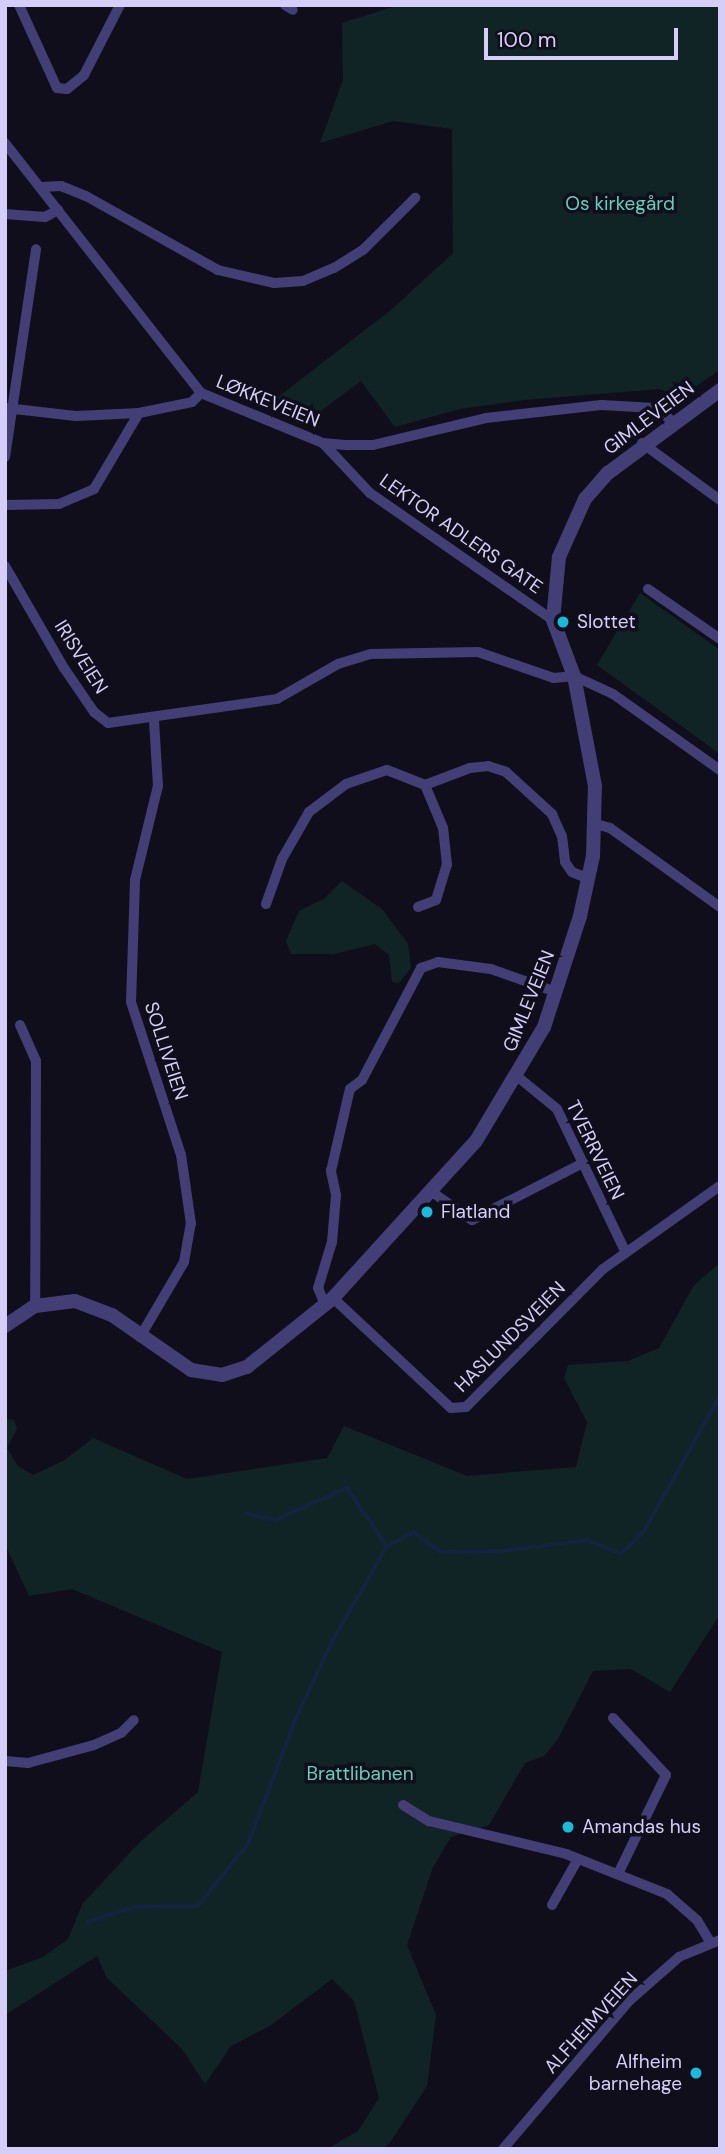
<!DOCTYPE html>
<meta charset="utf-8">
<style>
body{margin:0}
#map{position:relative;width:725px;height:2154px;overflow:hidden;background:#110e1c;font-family:"DM Sans",sans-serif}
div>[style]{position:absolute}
.green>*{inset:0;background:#112425}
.stream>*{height:3.5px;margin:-1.75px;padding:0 1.75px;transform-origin:1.75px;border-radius:1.75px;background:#132340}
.minor>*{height:10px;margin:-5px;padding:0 5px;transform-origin:5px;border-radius:5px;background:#433e75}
.tertiary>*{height:14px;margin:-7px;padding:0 7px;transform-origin:7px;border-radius:7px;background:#433e75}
.dots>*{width:19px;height:19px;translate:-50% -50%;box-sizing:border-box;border:4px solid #110e1c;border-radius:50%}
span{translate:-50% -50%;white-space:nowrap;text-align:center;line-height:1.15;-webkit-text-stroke:7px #110e1c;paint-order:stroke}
.park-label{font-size:19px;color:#64d0bb}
.street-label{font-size:19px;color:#d5cef9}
.poi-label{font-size:19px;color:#d5cef9}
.left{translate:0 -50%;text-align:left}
.right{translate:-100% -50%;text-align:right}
.frame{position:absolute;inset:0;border:7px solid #d5cef9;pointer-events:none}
.scale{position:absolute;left:484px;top:28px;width:194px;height:32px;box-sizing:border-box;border:4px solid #d5cef9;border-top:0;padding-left:9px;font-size:21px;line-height:24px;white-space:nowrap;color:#d5cef9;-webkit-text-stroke:5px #110e1c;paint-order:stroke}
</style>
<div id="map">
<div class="green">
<i style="clip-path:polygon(399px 5px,720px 5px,720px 370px,681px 396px,659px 389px,524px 400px,460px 409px,395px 427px,361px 381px,307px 421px,265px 407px,391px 310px,453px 253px,452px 129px,393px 121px,320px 143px,343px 80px,342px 23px)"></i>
<i style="clip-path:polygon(640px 593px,720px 650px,720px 754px,597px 665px)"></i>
<i style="clip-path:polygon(342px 881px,382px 909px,408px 944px,411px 968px,399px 983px,392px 982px,389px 955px,375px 944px,334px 954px,291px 954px,286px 941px,299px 911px,325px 898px)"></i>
<i style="clip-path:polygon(720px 1263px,720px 1614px,670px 1692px,631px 1669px,593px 1671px,558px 1739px,544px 1756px,525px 1763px,489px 1825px,451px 1837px,433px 1867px,407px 1945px,436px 2015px,427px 2086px,389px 2144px,383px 2149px,327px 2149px,358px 2131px,379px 2098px,354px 2001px,332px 1979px,271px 2025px,231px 2046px,205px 2084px,182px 2049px,107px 1978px,97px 1956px,5px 2015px,5px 1971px,43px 1957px,68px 1939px,83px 1903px,140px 1842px,198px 1792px,222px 1652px,72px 1589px,29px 1596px,5px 1544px,5px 1419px,14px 1420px,17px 1429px,7px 1448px,18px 1466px,33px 1475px,65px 1460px,93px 1438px,187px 1479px,327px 1458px,344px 1426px,467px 1476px,576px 1467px,587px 1422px,564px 1378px,568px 1365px,628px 1361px,659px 1348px,694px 1285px)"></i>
</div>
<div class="stream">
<i style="left:246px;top:1513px;width:30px;rotate:14deg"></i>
<i style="left:275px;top:1520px;width:79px;rotate:-24deg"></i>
<i style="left:347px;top:1488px;width:70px;rotate:55.4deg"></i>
<i style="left:387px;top:1546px;width:30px;rotate:-27deg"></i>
<i style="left:414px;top:1532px;width:34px;rotate:37deg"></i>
<i style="left:441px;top:1552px;width:61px;rotate:-0.9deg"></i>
<i style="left:502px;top:1551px;width:87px;rotate:-7.3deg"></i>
<i style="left:588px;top:1540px;width:36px;rotate:23deg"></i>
<i style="left:621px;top:1554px;width:30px;rotate:-44deg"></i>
<i style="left:643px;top:1533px;width:157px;rotate:-60.7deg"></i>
<i style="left:88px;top:1922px;width:49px;rotate:-17.7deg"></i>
<i style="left:135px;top:1907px;width:63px;rotate:-0.9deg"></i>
<i style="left:198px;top:1906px;width:80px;rotate:-51.1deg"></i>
<i style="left:248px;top:1844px;width:137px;rotate:-69.1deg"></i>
<i style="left:297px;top:1716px;width:84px;rotate:-64.7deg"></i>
<i style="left:333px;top:1640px;width:108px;rotate:-60.1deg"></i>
</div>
<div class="minor">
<i style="left:19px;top:5px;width:91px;rotate:65.4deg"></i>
<i style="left:57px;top:88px;width:10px;rotate:6deg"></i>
<i style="left:67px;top:89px;width:22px;rotate:-39deg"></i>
<i style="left:84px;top:75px;width:79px;rotate:-62.8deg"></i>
<i style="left:285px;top:5px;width:9px;rotate:32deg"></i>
<i style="left:5px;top:143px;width:318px;rotate:51.9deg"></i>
<i style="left:201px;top:393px;width:132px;rotate:22.3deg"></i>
<i style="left:323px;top:443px;width:25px;rotate:5deg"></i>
<i style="left:348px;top:445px;width:25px"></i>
<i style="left:373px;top:445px;width:116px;rotate:-13.4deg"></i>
<i style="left:486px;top:418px;width:116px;rotate:-6.4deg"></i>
<i style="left:601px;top:405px;width:54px;rotate:3.2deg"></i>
<i style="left:655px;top:408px;width:21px;rotate:37deg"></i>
<i style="left:41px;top:187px;width:20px;rotate:-3deg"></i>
<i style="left:61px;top:186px;width:27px;rotate:22deg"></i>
<i style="left:86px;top:196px;width:151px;rotate:29.3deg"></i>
<i style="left:218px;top:270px;width:57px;rotate:13.1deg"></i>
<i style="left:274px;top:283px;width:29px;rotate:-4deg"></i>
<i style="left:303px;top:281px;width:34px;rotate:-23deg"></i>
<i style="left:334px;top:268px;width:34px;rotate:-32deg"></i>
<i style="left:363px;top:250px;width:74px;rotate:-45deg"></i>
<i style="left:5px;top:214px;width:40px;rotate:4.3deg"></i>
<i style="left:45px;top:217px;width:15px;rotate:-28deg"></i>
<i style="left:6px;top:408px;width:70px;rotate:6.5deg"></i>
<i style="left:76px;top:416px;width:63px;rotate:-2.7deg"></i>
<i style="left:139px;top:413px;width:54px;rotate:-11.7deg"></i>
<i style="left:192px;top:402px;width:13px;rotate:-45deg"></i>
<i style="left:323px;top:443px;width:69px;rotate:46.8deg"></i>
<i style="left:370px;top:493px;width:223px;rotate:34.8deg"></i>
<i style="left:642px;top:443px;width:97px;rotate:36.2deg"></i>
<i style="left:5px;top:457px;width:210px;rotate:-81.5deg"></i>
<i style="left:5px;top:505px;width:54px;rotate:-1.1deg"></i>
<i style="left:59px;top:504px;width:38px;rotate:-23deg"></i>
<i style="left:94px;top:489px;width:88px;rotate:-59.4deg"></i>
<i style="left:5px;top:566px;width:118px;rotate:60deg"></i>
<i style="left:64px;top:668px;width:53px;rotate:55.7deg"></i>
<i style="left:94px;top:712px;width:18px;rotate:38deg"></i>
<i style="left:108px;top:723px;width:171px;rotate:-8.1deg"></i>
<i style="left:277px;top:699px;width:70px;rotate:-29.8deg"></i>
<i style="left:338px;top:664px;width:34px;rotate:-17deg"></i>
<i style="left:371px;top:654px;width:107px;rotate:-1.1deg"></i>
<i style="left:478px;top:652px;width:80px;rotate:18.9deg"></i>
<i style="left:554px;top:678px;width:20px;rotate:-6deg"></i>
<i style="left:574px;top:676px;width:43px;rotate:24.8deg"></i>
<i style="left:613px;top:694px;width:131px;rotate:35.4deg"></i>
<i style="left:648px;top:589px;width:88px;rotate:34.8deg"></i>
<i style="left:596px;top:824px;width:15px;rotate:16deg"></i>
<i style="left:610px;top:828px;width:135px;rotate:35.7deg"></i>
<i style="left:266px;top:904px;width:48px;rotate:-70.4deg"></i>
<i style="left:282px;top:859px;width:54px;rotate:-60.1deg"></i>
<i style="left:309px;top:812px;width:46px;rotate:-37.1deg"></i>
<i style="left:346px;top:784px;width:43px;rotate:-18.9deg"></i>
<i style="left:387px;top:770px;width:41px;rotate:21.5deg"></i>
<i style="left:425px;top:785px;width:48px;rotate:-20.7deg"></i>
<i style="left:470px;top:768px;width:18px;rotate:-6deg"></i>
<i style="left:488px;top:766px;width:19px;rotate:18deg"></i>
<i style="left:506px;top:772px;width:62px;rotate:42.4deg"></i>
<i style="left:552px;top:814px;width:24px;rotate:66deg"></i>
<i style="left:562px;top:836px;width:26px;rotate:83deg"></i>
<i style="left:565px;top:862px;width:12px;rotate:55deg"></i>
<i style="left:572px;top:872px;width:18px;rotate:22deg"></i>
<i style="left:418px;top:907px;width:19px;rotate:-21deg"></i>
<i style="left:436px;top:900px;width:37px;rotate:-73deg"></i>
<i style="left:447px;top:865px;width:37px;rotate:-96deg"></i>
<i style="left:443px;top:828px;width:47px;rotate:-112.7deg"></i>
<i style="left:20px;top:1025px;width:39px;rotate:66deg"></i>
<i style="left:36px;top:1061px;width:245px;rotate:90.2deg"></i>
<i style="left:518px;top:1077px;width:50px;rotate:39.4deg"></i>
<i style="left:557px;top:1109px;width:157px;rotate:64.4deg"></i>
<i style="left:432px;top:1192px;width:49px;rotate:35deg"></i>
<i style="left:472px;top:1220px;width:125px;rotate:-27.2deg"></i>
<i style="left:333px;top:1298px;width:161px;rotate:43deg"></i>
<i style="left:451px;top:1408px;width:15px;rotate:-4deg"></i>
<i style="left:466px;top:1407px;width:194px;rotate:-45.2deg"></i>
<i style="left:603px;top:1269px;width:143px;rotate:-35.4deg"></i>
<i style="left:325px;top:1305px;width:18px;rotate:-112deg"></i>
<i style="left:318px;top:1288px;width:48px;rotate:-73.1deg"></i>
<i style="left:332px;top:1242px;width:47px;rotate:-85.1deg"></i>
<i style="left:336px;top:1195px;width:25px;rotate:-102deg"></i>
<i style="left:331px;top:1171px;width:84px;rotate:-77deg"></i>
<i style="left:350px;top:1089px;width:15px;rotate:-37deg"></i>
<i style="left:362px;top:1080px;width:127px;rotate:-62.2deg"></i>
<i style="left:421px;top:968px;width:18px;rotate:-19deg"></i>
<i style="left:438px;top:962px;width:53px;rotate:7.5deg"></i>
<i style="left:491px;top:969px;width:69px;rotate:19.5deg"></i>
<i style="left:140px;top:1337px;width:87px;rotate:-59.6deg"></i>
<i style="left:184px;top:1262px;width:39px;rotate:-80deg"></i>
<i style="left:191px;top:1224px;width:70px;rotate:-98.2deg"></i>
<i style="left:181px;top:1155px;width:161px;rotate:-108.1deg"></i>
<i style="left:131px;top:1002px;width:122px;rotate:-88.1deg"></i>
<i style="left:135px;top:880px;width:97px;rotate:-76.3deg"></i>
<i style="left:158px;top:786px;width:66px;rotate:-93.5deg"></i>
<i style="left:613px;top:1718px;width:78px;rotate:47.1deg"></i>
<i style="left:666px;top:1775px;width:110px;rotate:115.9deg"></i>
<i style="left:5px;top:1761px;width:23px;rotate:5deg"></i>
<i style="left:28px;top:1763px;width:68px;rotate:-15.3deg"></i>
<i style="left:94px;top:1745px;width:30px;rotate:-24deg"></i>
<i style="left:121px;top:1733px;width:18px;rotate:-45deg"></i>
<i style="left:403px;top:1805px;width:31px;rotate:32deg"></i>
<i style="left:429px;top:1821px;width:141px;rotate:13.5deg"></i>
<i style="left:566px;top:1854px;width:109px;rotate:21.6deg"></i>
<i style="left:667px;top:1894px;width:40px;rotate:41deg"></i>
<i style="left:697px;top:1920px;width:26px;rotate:59deg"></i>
<i style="left:552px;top:1905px;width:53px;rotate:-60.5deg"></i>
<i style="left:503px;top:2149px;width:194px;rotate:-49.6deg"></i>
<i style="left:629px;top:2001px;width:67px;rotate:-41.3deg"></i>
<i style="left:679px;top:1957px;width:44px;rotate:-22.5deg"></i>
</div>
<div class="tertiary">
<i style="left:5px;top:1326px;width:36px;rotate:-34deg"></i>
<i style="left:35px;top:1306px;width:40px;rotate:-7.1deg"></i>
<i style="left:75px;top:1301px;width:40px;rotate:21deg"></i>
<i style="left:112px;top:1315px;width:96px;rotate:34.8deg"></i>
<i style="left:191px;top:1370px;width:31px;rotate:9deg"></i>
<i style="left:222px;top:1375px;width:26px;rotate:-18deg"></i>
<i style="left:247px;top:1367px;width:110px;rotate:-38.7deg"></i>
<i style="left:333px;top:1298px;width:212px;rotate:-47.7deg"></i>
<i style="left:476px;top:1141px;width:133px;rotate:-59.2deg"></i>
<i style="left:544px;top:1027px;width:117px;rotate:-72deg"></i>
<i style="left:580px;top:916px;width:61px;rotate:-77.8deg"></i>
<i style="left:593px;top:856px;width:70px;rotate:-88.4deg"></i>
<i style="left:595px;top:786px;width:112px;rotate:-100.8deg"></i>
<i style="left:574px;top:676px;width:60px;rotate:-110.6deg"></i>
<i style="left:553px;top:620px;width:63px;rotate:-84.6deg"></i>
<i style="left:559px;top:557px;width:64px;rotate:-65.9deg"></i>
<i style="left:585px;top:499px;width:35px;rotate:-49deg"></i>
<i style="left:608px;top:473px;width:139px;rotate:-36.5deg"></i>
</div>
<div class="dots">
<i style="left:563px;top:622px;background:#1abbda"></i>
<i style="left:427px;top:1212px;background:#1abbda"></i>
<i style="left:568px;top:1827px;background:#1abbda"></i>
<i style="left:696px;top:2073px;background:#1abbda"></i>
</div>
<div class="park-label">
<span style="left:620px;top:204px">Os kirkegård</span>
<span style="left:360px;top:1774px">Brattlibanen</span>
</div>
<div class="street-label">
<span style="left:268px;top:401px;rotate:22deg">LØKKEVEIEN</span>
<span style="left:649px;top:418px;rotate:-37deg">GIMLEVEIEN</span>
<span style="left:461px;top:534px;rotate:35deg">LEKTOR ADLERS GATE</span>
<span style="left:81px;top:657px;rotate:58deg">IRISVEIEN</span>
<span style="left:529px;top:1001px;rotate:-68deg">GIMLEVEIEN</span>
<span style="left:166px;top:1051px;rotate:72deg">SOLLIVEIEN</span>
<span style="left:595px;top:1150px;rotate:64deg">TVERRVEIEN</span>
<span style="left:510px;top:1337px;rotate:-45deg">HASLUNDSVEIEN</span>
<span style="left:591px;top:2023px;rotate:-48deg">ALFHEIMVEIEN</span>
</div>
<div class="poi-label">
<span class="left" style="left:577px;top:622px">Slottet</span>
<span class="left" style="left:441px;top:1212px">Flatland</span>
<span class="left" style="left:582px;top:1827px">Amandas hus</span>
<span class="right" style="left:682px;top:2073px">Alfheim<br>barnehage</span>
</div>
<div class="frame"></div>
<div class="scale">100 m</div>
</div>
